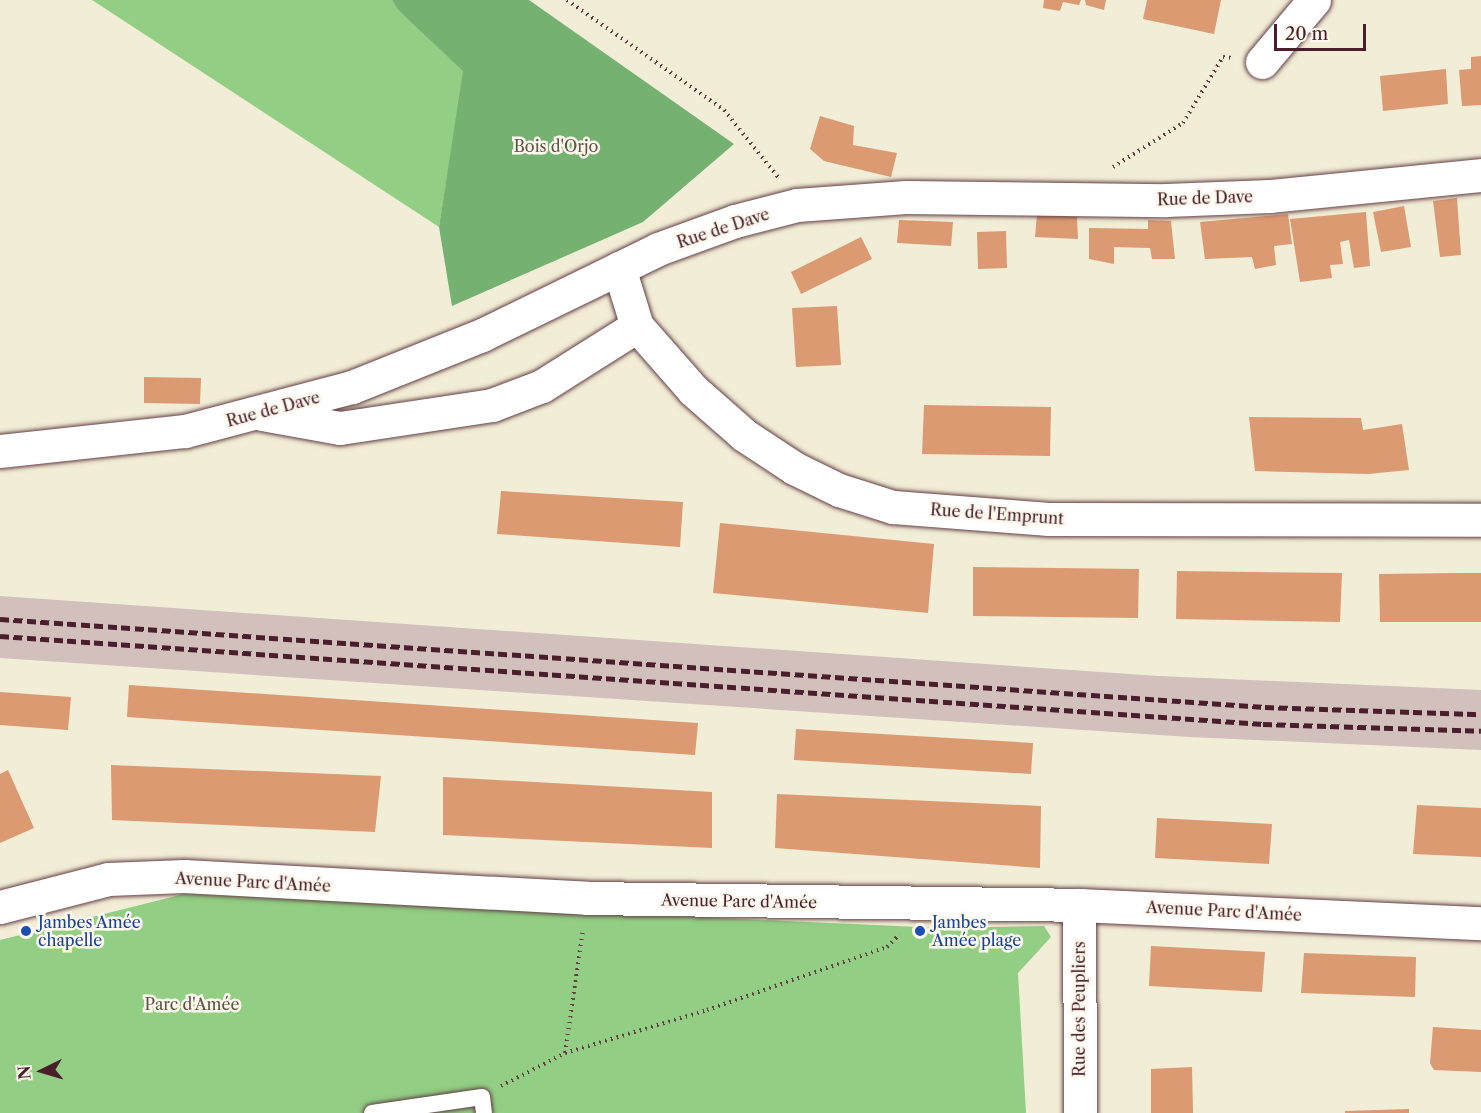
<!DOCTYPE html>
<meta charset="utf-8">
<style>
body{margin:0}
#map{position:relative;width:1481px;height:1113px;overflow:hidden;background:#f2edd6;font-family:"Libre Caslon Text",serif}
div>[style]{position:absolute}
.industrial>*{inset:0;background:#d1c0bc}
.green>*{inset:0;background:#92ce83}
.forest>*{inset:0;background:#75b171}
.building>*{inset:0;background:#db9a72}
.path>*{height:4px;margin-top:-2px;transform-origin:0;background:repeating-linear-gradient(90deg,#633e45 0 1.5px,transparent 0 6px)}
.roads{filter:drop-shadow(0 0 2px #633e45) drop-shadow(0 0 2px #633e45)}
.lane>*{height:16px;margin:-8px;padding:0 8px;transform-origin:8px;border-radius:8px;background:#fff}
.street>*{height:33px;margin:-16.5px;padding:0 16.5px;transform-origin:16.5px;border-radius:16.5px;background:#fff}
.secondary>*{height:33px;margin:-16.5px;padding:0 16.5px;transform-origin:16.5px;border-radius:16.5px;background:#fff}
.rail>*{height:4.5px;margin-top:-2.25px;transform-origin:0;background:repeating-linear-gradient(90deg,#4a1f2b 0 9px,transparent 0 13.5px)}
.dots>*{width:16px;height:16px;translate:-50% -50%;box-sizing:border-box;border:3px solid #fbf7ec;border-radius:50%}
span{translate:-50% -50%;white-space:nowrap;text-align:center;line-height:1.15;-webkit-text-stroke:5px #fbf7ec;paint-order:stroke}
.park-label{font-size:16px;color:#605445}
.street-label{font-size:16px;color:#4a1f2b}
.transit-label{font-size:16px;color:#164399}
.left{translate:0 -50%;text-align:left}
.north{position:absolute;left:12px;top:1041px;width:60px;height:60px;-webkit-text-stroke:4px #fbf7ec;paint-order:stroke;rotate:265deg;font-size:16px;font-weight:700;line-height:24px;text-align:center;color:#4a1f2b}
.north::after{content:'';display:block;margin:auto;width:21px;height:27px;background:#4a1f2b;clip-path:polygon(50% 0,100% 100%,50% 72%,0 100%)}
.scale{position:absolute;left:1274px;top:24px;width:92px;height:27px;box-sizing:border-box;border:3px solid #4a1f2b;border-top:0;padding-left:8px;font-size:18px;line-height:21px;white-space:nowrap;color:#4a1f2b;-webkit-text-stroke:4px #fbf7ec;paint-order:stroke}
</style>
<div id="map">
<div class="industrial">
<i style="clip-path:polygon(0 596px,1159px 676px,1481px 690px,1481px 750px,1189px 737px,0 658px)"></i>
</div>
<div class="green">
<i style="clip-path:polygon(92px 0,392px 0,398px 10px,464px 71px,439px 227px)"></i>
<i style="clip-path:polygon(184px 894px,942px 928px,1044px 926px,1051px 937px,1018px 973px,1026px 1113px,0 1113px,0 940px)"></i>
</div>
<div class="forest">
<i style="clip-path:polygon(392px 0,529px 0,734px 144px,643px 222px,452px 306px,439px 227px,463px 71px,398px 10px)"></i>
</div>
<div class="building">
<i style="clip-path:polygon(1044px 0,1081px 0,1079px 5px,1063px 2px,1060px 11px,1043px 8px)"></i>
<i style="clip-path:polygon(1085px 0,1106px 0,1104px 10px,1086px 5px)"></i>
<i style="clip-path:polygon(1147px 0,1221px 0,1214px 34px,1143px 19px)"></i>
<i style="clip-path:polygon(1481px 56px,1481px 105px,1462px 106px,1459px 70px,1471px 69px,1471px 57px)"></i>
<i style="clip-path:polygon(1446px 69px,1448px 104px,1383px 111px,1380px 76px)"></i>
<i style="clip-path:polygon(820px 116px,854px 126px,853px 145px,897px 153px,891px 177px,824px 161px,810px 149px)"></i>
<i style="clip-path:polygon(1457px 198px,1461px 255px,1440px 257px,1433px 201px)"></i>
<i style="clip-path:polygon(1404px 206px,1411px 247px,1381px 252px,1373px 212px)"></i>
<i style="clip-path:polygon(1366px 212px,1370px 266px,1354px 268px,1349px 240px,1340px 242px,1343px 264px,1330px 265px,1332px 278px,1300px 282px,1290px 219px)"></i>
<i style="clip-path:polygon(1288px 214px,1292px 244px,1274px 246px,1276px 265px,1255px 269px,1252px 257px,1205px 259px,1200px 222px)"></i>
<i style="clip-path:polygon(1037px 215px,1077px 217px,1078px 239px,1035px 237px)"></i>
<i style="clip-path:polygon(899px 220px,953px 222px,951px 246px,897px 243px)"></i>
<i style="clip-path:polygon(1148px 220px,1171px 221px,1175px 259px,1152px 259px,1150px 248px,1114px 247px,1114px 264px,1089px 259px,1089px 228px,1148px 229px)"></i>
<i style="clip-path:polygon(1006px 231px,1007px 268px,978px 269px,977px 232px)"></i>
<i style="clip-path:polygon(861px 237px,872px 259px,801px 294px,791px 272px)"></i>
<i style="clip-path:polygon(837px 306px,841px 365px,796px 367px,792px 308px)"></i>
<i style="clip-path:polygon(144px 377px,201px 378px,200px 404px,144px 403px)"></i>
<i style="clip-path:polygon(924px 405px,1051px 407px,1050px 456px,922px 454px)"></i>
<i style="clip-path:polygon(1249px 417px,1361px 418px,1363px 430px,1402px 424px,1409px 470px,1368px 474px,1255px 471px)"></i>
<i style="clip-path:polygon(501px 491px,683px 502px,680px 547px,497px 534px)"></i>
<i style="clip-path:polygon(720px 523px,934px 544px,928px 613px,713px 593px)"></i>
<i style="clip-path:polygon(973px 567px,1139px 569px,1138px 618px,973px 616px)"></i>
<i style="clip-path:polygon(1177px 571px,1342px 573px,1340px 622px,1176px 619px)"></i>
<i style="clip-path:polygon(1459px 573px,1481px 573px,1481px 622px,1380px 622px,1379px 574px)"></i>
<i style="clip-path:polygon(129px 685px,698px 723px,695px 755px,127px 717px)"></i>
<i style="clip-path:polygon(0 692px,71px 697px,68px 730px,0 725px)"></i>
<i style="clip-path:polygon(796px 729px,1033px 743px,1031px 774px,794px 760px)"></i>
<i style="clip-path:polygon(111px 765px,381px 776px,375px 832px,112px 820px)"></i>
<i style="clip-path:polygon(8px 770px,34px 828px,0 843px,0 774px)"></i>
<i style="clip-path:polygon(443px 777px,712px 792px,712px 848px,443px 835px)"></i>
<i style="clip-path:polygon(777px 794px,1041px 806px,1040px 868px,775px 848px)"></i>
<i style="clip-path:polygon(1417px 805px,1481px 808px,1481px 857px,1413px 854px)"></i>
<i style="clip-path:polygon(1157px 818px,1272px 824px,1269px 864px,1155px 858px)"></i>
<i style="clip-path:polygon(1151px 946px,1265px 952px,1262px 992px,1149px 986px)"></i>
<i style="clip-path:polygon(1304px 953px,1416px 957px,1415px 997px,1301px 993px)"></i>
<i style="clip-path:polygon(1433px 1027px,1481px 1030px,1481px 1072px,1434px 1070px,1430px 1063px)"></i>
<i style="clip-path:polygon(1192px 1067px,1193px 1113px,1151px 1113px,1151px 1069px)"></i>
<i style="clip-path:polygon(1409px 1109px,1409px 1113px,1345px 1113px,1345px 1111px)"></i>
</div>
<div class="path">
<i style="left:567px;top:0;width:192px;rotate:35deg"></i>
<i style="left:724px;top:110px;width:86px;rotate:51.1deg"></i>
<i style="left:1113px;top:167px;width:83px;rotate:-32.2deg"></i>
<i style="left:1183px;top:123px;width:77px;rotate:-58.8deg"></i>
<i style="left:1223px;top:57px;width:10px;rotate:6deg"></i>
<i style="left:565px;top:1053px;width:148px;rotate:-16.8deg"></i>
<i style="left:707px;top:1010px;width:191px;rotate:-19.3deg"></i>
<i style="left:887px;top:947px;width:18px;rotate:-45deg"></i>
<i style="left:501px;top:1086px;width:72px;rotate:-27.3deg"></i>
<i style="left:565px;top:1053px;width:124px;rotate:-81.7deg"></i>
</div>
<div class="roads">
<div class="lane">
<i style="left:372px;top:1113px;width:111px;rotate:-8.3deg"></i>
<i style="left:482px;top:1097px;width:16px;rotate:83deg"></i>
</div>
<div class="street">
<i style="left:1262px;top:62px;width:81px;rotate:-50deg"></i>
<i style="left:619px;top:268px;width:61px;rotate:72.8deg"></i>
<i style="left:637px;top:326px;width:85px;rotate:48.8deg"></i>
<i style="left:693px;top:390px;width:68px;rotate:41.4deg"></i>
<i style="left:744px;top:435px;width:60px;rotate:33.4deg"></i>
<i style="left:794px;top:468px;width:50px;rotate:26.1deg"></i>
<i style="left:839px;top:490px;width:57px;rotate:17.5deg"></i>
<i style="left:893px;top:507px;width:156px;rotate:4.4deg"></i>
<i style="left:1049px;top:519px;width:432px;rotate:0.1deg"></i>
<i style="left:262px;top:414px;width:79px;rotate:10.2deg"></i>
<i style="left:340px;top:428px;width:154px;rotate:-8.6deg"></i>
<i style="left:492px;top:405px;width:53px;rotate:-20.8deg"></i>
<i style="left:542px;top:386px;width:112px;rotate:-32.3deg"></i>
<i style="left:1079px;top:905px;width:208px;rotate:89.7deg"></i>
<i style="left:0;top:907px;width:112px;rotate:-14.5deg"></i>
<i style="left:108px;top:879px;width:76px;rotate:-2.3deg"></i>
<i style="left:184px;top:876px;width:404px;rotate:3.1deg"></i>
<i style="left:587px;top:898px;width:492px;rotate:0.8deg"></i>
<i style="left:1079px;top:905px;width:402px;rotate:2.6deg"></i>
</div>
<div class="secondary">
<i style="left:0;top:451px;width:186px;rotate:-6.2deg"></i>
<i style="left:185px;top:431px;width:173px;rotate:-14.8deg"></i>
<i style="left:352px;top:387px;width:140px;rotate:-21.8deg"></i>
<i style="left:482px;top:335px;width:196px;rotate:-26deg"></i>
<i style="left:658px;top:249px;width:82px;rotate:-20deg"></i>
<i style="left:735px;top:221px;width:64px;rotate:-14.5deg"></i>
<i style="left:797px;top:205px;width:109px;rotate:-4.2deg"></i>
<i style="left:906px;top:197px;width:260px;rotate:0.7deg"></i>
<i style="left:1166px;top:200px;width:104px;rotate:-2.2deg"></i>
<i style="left:1270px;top:196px;width:212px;rotate:-5.7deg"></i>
</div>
</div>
<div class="rail">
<i style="left:0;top:619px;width:1268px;rotate:3.98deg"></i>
<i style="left:1265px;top:707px;width:216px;rotate:1.9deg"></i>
<i style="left:0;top:636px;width:1266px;rotate:3.99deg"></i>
<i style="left:1263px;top:724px;width:218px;rotate:1.8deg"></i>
</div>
<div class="dots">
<i style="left:26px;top:931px;background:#1a4fb4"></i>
<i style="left:920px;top:931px;background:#1a4fb4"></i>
</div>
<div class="park-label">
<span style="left:556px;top:146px">Bois d'Orjo</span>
<span style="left:192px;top:1004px">Parc d'Amée</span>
</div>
<div class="street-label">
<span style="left:1205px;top:198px;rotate:-2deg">Rue de Dave</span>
<span style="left:723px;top:228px;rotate:-18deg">Rue de Dave</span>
<span style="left:273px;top:409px;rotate:-15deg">Rue de Dave</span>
<span style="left:997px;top:514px;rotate:4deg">Rue de l'Emprunt</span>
<span style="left:253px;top:882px;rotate:3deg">Avenue Parc d'Amée</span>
<span style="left:739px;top:901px;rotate:1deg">Avenue Parc d'Amée</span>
<span style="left:1224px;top:911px;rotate:3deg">Avenue Parc d'Amée</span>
<span style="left:1079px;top:1009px;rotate:-90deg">Rue des Peupliers</span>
</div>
<div class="transit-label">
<span class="left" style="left:38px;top:931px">Jambes Amée<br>chapelle</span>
<span class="left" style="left:932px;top:931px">Jambes<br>Amée plage</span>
</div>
<div class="north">N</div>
<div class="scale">20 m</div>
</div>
